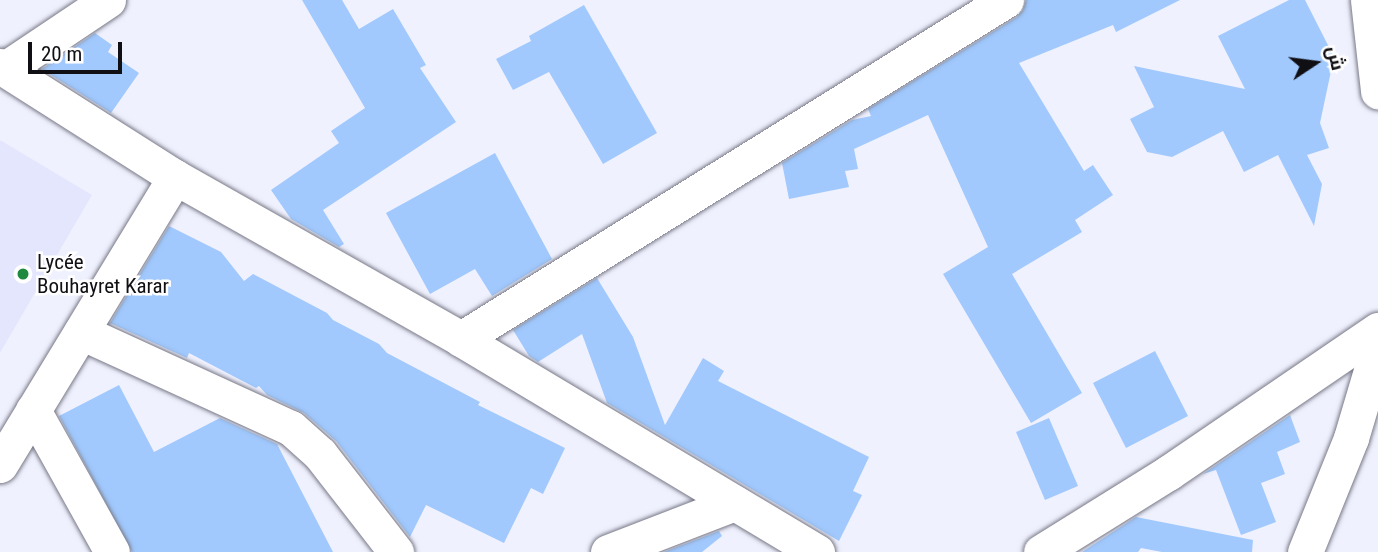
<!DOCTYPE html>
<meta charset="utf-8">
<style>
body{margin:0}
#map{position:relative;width:1378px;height:552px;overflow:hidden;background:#f0f1fe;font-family:"Roboto Condensed",Cairo,sans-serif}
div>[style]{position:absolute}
.built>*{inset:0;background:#e4e6fd}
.building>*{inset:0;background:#a1c9fd}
.roads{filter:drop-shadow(0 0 2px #777886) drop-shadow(0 0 2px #777886)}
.minor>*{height:35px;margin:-17.5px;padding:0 17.5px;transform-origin:17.5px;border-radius:17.5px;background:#fff}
.dots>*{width:19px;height:19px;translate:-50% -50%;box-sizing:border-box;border:4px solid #fff;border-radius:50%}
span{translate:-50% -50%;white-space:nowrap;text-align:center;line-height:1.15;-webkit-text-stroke:5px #fff;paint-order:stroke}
.poi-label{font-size:21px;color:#0f0f14}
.left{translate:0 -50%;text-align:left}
.north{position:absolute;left:1280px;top:28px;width:70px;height:70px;-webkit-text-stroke:5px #fff;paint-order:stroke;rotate:77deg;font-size:19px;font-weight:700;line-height:28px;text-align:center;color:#0f0f14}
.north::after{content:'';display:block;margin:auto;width:24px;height:32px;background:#0f0f14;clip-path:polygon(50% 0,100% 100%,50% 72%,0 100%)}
.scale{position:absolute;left:28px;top:42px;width:94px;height:32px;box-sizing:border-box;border:4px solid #0f0f14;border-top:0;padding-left:9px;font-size:21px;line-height:24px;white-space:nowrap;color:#0f0f14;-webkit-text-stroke:5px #fff;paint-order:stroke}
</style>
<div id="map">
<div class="built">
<i style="clip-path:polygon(0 140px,92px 195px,0 353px)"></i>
</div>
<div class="building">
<i style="clip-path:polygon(302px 0,342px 0,359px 29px,393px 9px,426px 65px,420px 68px,456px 122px,323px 210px,344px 244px,339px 247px,291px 219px,271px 190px,339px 143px,331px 131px,365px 108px)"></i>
<i style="clip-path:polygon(1026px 0,1180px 0,1116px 32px,1113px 25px,1019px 63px,1084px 171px,1093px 165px,1113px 195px,1075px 220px,1082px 232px,1012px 274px,1082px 393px,1031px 423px,943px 274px,988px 247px,928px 115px,854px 149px,858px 169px,845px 171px,849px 187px,789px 199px,782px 163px,852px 120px,871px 116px,868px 109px,1017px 17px,1023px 10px)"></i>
<i style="clip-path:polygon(1289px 0,1305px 0,1334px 57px,1320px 123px,1329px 148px,1307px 155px,1322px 184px,1314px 226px,1278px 155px,1244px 172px,1223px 131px,1172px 157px,1147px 152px,1130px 119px,1154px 107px,1134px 66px,1245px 89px,1218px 36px)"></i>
<i style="clip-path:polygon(584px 5px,657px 133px,603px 164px,549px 72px,513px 90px,496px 59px,531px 41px,529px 36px)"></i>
<i style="clip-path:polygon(95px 33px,112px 45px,108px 52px,139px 73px,111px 113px,42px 69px)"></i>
<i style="clip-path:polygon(495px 153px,552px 259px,492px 296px,475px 269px,430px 294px,386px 213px)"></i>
<i style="clip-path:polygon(169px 226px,221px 252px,244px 281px,253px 274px,327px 313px,333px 320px,379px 344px,387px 353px,480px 402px,478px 405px,565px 448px,543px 494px,531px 488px,504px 543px,426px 505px,410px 537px,336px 441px,304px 413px,267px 395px,259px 386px,256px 388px,189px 353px,187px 358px,110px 323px)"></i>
<i style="clip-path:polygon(597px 278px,633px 337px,665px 425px,703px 358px,724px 371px,718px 381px,869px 457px,853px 491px,862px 495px,839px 541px,607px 403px,582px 334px,538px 362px,529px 356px,513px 330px)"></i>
<i style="clip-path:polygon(1155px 351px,1188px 416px,1126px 448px,1093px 383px)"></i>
<i style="clip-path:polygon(119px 385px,154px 452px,220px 418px,277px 444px,333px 552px,132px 552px,59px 416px)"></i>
<i style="clip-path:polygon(1290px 415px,1300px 442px,1277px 452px,1285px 474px,1261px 483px,1276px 522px,1241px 535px,1216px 470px,1203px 474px)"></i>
<i style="clip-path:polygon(1049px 418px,1078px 486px,1045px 500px,1016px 432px)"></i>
<i style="clip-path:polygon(1136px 517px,1253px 540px,1252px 552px,1162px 552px,1141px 548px,1138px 552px,1082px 552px)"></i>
<i style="clip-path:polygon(719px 531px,722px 536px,702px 552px,664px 552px)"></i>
</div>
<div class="roads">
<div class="minor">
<i style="left:1368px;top:0;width:92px;rotate:83.7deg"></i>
<i style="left:0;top:66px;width:207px;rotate:32.4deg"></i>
<i style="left:175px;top:177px;width:329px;rotate:29.5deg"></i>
<i style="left:461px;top:339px;width:415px;rotate:30.9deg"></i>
<i style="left:5px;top:69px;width:124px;rotate:-33.8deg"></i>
<i style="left:81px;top:332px;width:231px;rotate:24.6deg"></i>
<i style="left:291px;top:428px;width:39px;rotate:42deg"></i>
<i style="left:320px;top:454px;width:124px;rotate:52.2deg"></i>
<i style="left:461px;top:339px;width:642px;rotate:-31.88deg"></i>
<i style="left:33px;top:410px;width:162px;rotate:60.9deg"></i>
<i style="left:0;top:465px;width:337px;rotate:-58.7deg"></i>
<i style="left:608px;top:552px;width:136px;rotate:-21.1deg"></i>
<i style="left:1041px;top:552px;width:150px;rotate:-31.9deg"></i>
<i style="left:1168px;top:473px;width:254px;rotate:-34.3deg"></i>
<i style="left:1305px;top:552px;width:123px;rotate:-68deg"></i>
<i style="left:1351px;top:438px;width:95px;rotate:-73.5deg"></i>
</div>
</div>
<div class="dots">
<i style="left:23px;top:274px;background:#208940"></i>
</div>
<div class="poi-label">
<span class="left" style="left:37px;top:274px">Lycée<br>Bouhayret Karar</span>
</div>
<div class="north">ش</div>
<div class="scale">20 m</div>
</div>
